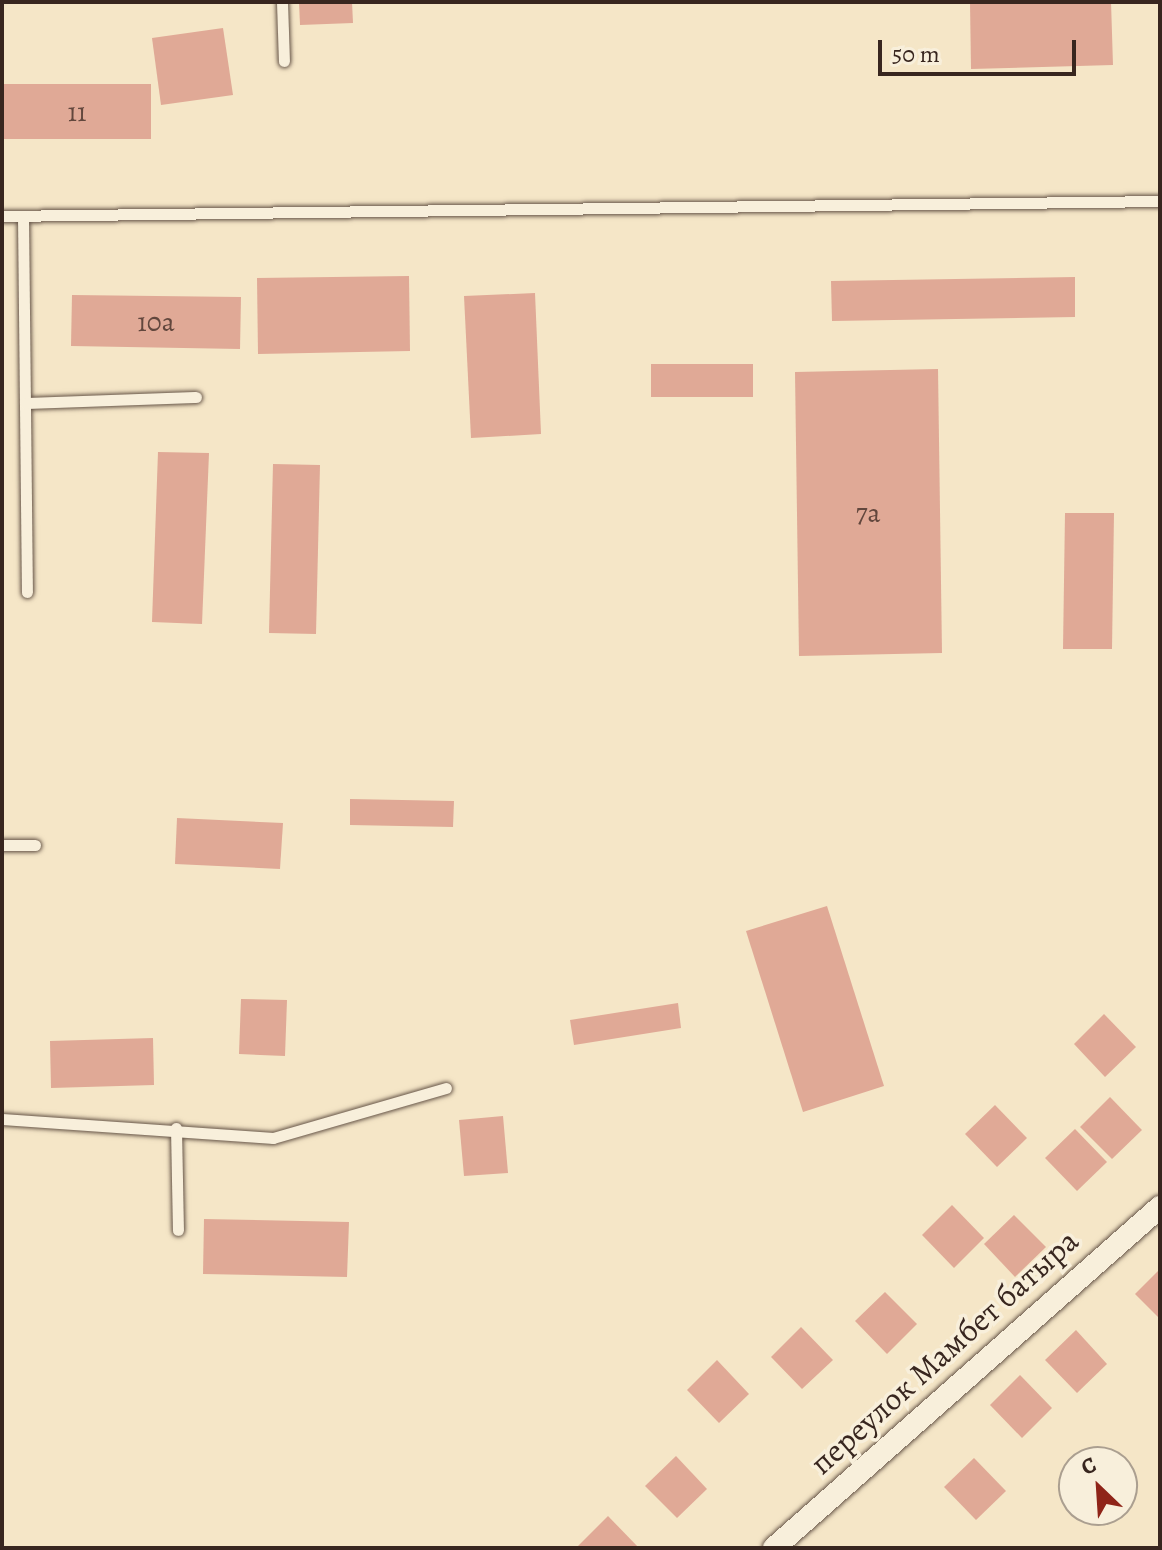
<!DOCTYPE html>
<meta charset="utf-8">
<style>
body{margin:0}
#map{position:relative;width:1162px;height:1550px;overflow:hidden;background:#f5e6c7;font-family:Alegreya,serif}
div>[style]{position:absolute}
.building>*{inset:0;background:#e0a996}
.roads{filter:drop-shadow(0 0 2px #675649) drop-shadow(0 0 2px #675649)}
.lane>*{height:11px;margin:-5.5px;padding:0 5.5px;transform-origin:5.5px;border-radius:5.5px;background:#f8efdb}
.street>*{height:22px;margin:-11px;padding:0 11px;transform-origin:11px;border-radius:11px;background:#f8efdb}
span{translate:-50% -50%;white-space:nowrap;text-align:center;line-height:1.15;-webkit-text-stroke:7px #f8efdb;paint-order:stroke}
.number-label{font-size:28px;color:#62473d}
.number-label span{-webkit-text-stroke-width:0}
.street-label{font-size:32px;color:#38261f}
.frame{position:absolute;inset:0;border:4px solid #38261f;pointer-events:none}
.north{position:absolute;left:1058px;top:1446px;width:80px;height:80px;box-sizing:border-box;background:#f8efdb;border:2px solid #ab9f90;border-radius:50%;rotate:335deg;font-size:22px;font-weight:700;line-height:32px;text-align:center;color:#38261f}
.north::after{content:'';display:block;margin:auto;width:28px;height:36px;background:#8f2418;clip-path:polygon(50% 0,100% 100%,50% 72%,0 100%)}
.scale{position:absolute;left:878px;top:40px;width:198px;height:36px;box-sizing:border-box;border:4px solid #38261f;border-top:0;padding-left:10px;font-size:24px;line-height:28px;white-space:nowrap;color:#38261f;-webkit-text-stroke:6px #f8efdb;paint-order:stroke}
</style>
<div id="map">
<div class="building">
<i style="clip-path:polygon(299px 2px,352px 2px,353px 23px,300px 25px)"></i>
<i style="clip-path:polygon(970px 2px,1111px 2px,1113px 65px,971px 69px)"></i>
<i style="clip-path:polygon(223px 28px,233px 95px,161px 105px,152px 38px)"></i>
<i style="clip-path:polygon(2px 84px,151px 84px,151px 139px,2px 139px)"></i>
<i style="clip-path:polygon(409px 276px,410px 351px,258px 354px,257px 278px)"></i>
<i style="clip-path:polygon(1075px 277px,1075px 317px,832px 321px,831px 281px)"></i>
<i style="clip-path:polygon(535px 293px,541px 434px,471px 438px,464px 296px)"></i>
<i style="clip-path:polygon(72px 295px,241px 297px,240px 349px,71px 346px)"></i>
<i style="clip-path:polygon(651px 364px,753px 364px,753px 397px,651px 397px)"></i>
<i style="clip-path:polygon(938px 369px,942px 653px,799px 656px,795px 372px)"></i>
<i style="clip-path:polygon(158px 452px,209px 453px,202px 624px,152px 622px)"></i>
<i style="clip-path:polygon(273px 464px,320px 465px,316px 634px,269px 633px)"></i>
<i style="clip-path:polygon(1065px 513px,1114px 513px,1112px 649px,1063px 649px)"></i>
<i style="clip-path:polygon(350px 799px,454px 801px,453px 827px,350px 825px)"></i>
<i style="clip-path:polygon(177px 818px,283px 823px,280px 869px,175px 864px)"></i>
<i style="clip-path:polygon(827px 906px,884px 1086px,803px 1112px,746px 931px)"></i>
<i style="clip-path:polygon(241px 999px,287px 1000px,285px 1056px,239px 1054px)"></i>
<i style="clip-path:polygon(678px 1003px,681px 1028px,574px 1045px,570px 1020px)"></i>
<i style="clip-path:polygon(1104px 1014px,1136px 1047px,1105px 1077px,1074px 1044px)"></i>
<i style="clip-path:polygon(153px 1038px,154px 1085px,51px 1088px,50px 1041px)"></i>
<i style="clip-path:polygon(1110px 1097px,1142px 1130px,1112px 1159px,1080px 1127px)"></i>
<i style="clip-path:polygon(995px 1105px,1027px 1138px,997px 1167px,965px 1134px)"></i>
<i style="clip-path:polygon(503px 1116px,508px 1173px,464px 1176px,459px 1120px)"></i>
<i style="clip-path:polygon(1075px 1129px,1107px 1162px,1077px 1191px,1045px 1158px)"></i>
<i style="clip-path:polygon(952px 1205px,984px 1238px,954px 1268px,922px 1235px)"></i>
<i style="clip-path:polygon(1014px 1215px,1046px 1247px,1015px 1277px,984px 1244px)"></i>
<i style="clip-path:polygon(204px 1219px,349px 1222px,347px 1277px,203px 1274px)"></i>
<i style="clip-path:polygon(1160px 1269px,1160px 1319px,1135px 1294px)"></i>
<i style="clip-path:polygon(885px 1292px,917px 1324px,887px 1354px,855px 1321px)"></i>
<i style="clip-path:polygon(801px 1327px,833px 1360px,802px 1389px,771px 1357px)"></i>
<i style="clip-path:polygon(1076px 1330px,1107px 1364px,1077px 1393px,1045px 1360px)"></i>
<i style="clip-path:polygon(717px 1360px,749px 1394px,719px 1423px,687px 1390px)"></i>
<i style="clip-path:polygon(1020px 1375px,1052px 1408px,1022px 1438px,990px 1405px)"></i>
<i style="clip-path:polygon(676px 1456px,707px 1489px,677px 1518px,645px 1486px)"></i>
<i style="clip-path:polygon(974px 1458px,1006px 1491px,976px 1520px,944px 1487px)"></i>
<i style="clip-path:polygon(608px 1516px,639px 1548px,578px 1546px)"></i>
</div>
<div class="roads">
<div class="lane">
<i style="left:282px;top:2px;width:59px;rotate:88.1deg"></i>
<i style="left:2px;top:216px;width:1158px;rotate:-0.74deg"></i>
<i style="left:23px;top:216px;width:376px;rotate:89.4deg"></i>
<i style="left:25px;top:403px;width:171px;rotate:-2deg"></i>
<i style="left:2px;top:845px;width:33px"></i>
<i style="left:2px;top:1119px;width:272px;rotate:4deg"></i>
<i style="left:273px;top:1138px;width:180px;rotate:-16.1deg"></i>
<i style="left:176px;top:1128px;width:102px;rotate:88.9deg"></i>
</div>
<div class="street">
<i style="left:774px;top:1548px;width:515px;rotate:-41.46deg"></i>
</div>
</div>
<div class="number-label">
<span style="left:77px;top:112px">11</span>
<span style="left:156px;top:322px">10а</span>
<span style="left:868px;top:513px">7а</span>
</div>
<div class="street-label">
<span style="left:944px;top:1352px;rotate:-42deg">переулок Мамбет батыра</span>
</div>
<div class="frame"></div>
<div class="north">С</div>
<div class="scale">50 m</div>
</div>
